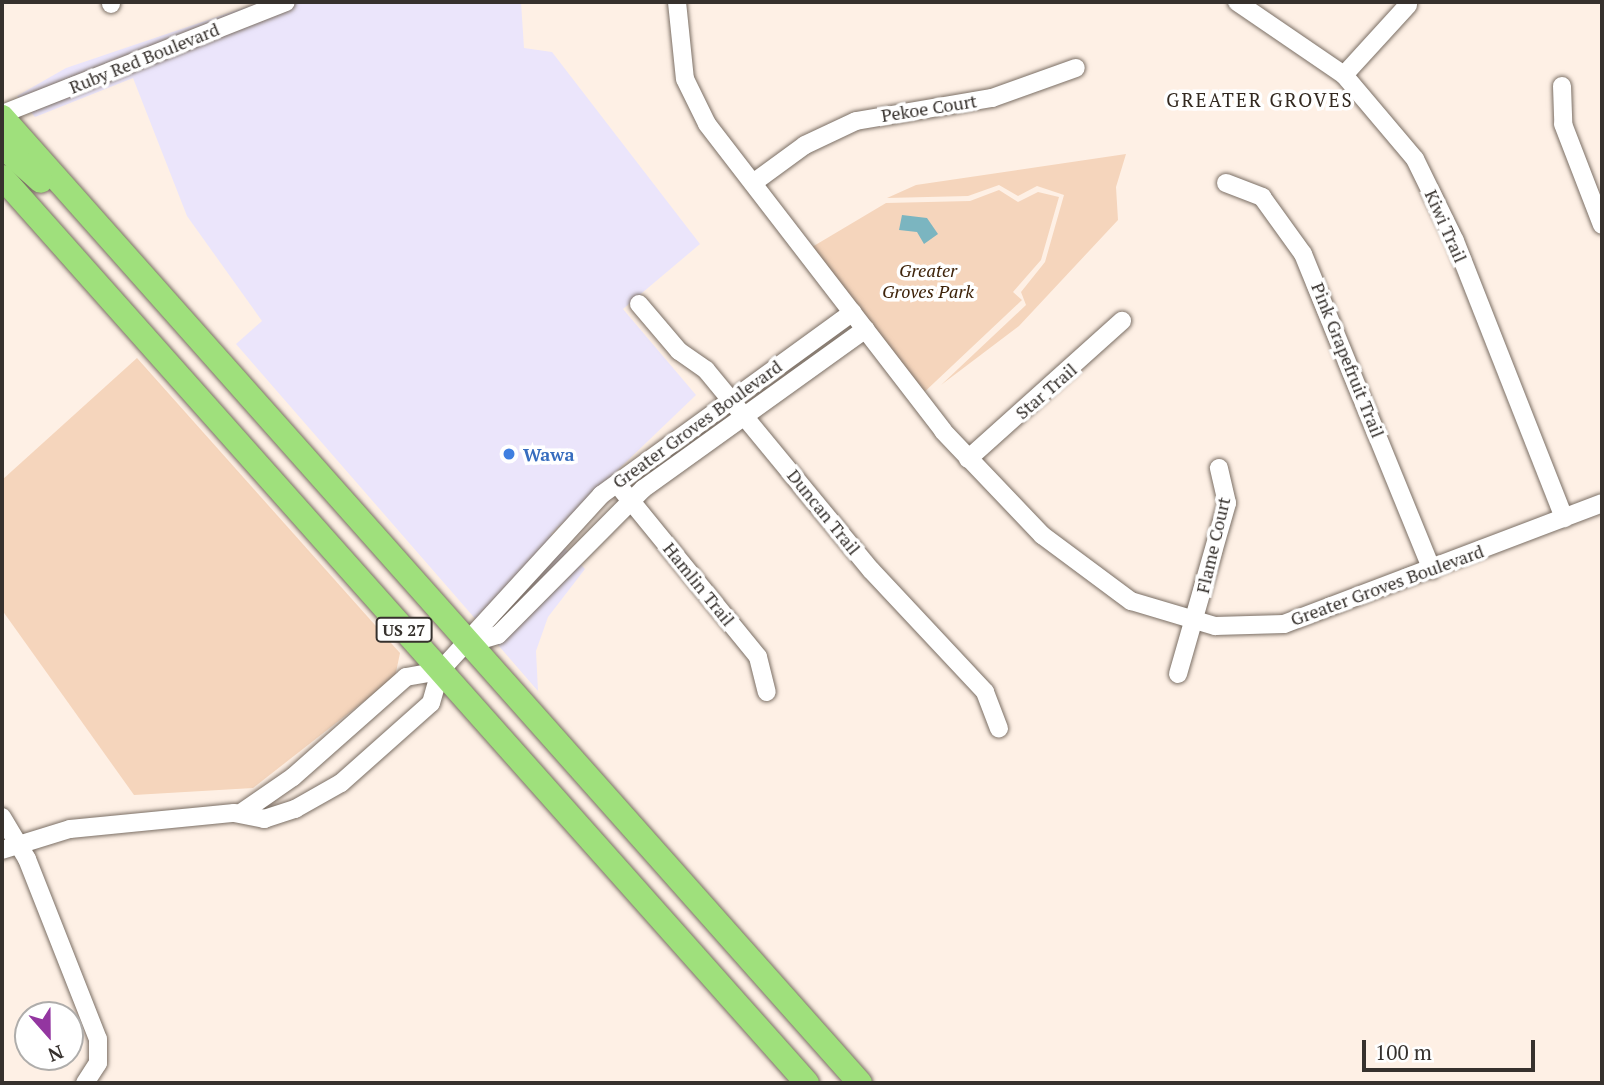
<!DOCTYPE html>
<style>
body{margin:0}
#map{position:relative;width:1604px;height:1085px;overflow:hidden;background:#fef0e5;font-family:"PT Serif",serif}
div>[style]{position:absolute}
.industrial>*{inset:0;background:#ebe5fb}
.green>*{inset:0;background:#f5d5bc}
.water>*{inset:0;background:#7bb5c0}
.roads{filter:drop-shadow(0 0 2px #7a6e64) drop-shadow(0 0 2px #7a6e64)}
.minor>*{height:18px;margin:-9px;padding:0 9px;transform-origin:9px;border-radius:9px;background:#fff}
.highway>*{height:24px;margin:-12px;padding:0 12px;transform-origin:12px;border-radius:12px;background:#9fe07c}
.dots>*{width:19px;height:19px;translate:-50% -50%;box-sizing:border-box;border:4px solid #fff;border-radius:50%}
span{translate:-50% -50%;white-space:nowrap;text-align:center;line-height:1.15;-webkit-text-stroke:7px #fff;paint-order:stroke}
.shield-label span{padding:2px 5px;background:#fff;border:2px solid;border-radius:5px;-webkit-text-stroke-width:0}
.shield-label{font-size:16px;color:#36312d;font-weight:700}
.street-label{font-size:18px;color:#36312d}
.park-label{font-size:18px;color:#3e230a;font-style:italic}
.shop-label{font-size:18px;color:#366cbe;font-weight:700}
.left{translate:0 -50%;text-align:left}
.neighbourhood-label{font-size:19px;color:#332920;letter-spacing:2px}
.frame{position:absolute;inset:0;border:4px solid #36312d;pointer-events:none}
.north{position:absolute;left:14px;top:1001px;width:70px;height:70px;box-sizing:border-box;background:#fff;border:2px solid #afadab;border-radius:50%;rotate:159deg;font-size:19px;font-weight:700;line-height:28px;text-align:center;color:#36312d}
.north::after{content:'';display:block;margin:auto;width:24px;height:32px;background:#9336a0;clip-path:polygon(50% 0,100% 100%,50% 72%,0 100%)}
.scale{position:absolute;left:1362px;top:1040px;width:173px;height:32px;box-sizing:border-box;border:4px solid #36312d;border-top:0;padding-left:9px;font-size:21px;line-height:24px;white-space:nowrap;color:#36312d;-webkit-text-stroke:5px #fff;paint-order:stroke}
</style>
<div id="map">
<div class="industrial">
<i style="clip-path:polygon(261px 2px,521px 2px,524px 48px,552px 52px,700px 244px,623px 309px,696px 395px,551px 534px,585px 569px,548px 617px,536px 651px,538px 691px,236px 344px,262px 321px,187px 216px,133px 78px,35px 117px,17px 96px,66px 68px)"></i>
</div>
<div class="green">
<i style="clip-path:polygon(1126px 154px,1116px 187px,1118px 220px,1019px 326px,941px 385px,1026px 305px,1021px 292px,1045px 262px,1064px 195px,1037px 186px,1018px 196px,999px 185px,968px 196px,887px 198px,916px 185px)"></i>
<i style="clip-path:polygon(999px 190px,1018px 202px,1038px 192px,1059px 197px,1041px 260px,1013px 292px,1022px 300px,918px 398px,807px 250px,886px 203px,970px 201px)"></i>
<i style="clip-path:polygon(137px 358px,400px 653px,395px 677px,253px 788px,134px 795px,2px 610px,2px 480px)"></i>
</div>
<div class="water">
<i style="clip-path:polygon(902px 215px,927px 218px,938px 234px,924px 244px,917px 232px,899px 230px)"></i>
</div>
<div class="roads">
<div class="minor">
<i style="left:111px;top:2px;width:2px;rotate:90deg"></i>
<i style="left:677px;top:2px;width:77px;rotate:84.1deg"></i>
<i style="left:685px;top:79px;width:50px;rotate:63.9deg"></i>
<i style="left:707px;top:124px;width:387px;rotate:52.4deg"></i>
<i style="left:943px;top:431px;width:144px;rotate:46.4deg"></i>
<i style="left:1042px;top:535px;width:111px;rotate:36.6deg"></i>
<i style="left:1131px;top:601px;width:88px;rotate:16.6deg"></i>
<i style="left:1215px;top:626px;width:69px;rotate:-1.7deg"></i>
<i style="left:1284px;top:624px;width:340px;rotate:-20.8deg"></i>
<i style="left:1237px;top:2px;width:130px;rotate:34.3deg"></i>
<i style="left:1344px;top:75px;width:110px;rotate:49.8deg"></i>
<i style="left:1415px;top:159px;width:91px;rotate:64deg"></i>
<i style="left:1455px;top:241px;width:298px;rotate:68.5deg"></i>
<i style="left:1344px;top:75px;width:95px;rotate:-47.6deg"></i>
<i style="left:1562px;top:86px;width:38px;rotate:88deg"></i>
<i style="left:1563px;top:124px;width:108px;rotate:68.9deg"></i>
<i style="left:2px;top:114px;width:305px;rotate:-21.5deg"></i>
<i style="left:753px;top:183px;width:64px;rotate:-36.2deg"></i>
<i style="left:805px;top:145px;width:56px;rotate:-25.2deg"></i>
<i style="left:856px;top:121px;width:138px;rotate:-9.6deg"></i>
<i style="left:992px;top:98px;width:89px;rotate:-19.7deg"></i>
<i style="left:1226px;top:183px;width:39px;rotate:21deg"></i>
<i style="left:1262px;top:197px;width:70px;rotate:54.3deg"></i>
<i style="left:1303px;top:254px;width:341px;rotate:67.8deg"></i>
<i style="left:639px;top:304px;width:62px;rotate:49.6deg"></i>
<i style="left:679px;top:351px;width:33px;rotate:35deg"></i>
<i style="left:706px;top:370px;width:259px;rotate:50.5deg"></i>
<i style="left:871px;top:570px;width:167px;rotate:46.9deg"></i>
<i style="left:985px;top:692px;width:39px;rotate:69deg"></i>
<i style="left:968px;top:459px;width:207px;rotate:-41.9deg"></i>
<i style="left:622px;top:490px;width:215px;rotate:50.8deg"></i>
<i style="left:758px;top:657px;width:36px;rotate:76deg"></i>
<i style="left:471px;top:643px;width:28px;rotate:-17deg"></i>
<i style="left:498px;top:635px;width:206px;rotate:-45.2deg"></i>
<i style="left:643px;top:489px;width:274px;rotate:-35.7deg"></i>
<i style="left:440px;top:671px;width:239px;rotate:-47.5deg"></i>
<i style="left:601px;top:495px;width:311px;rotate:-36deg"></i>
<i style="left:1178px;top:674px;width:178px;rotate:-74deg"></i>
<i style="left:1227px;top:503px;width:36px;rotate:-103deg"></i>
<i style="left:241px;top:813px;width:63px;rotate:-34.7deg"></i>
<i style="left:293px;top:777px;width:151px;rotate:-41.5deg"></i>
<i style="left:406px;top:677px;width:35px;rotate:-10deg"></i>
<i style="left:2px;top:817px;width:49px;rotate:59.2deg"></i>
<i style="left:27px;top:859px;width:193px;rotate:68.5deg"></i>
<i style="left:98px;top:1039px;width:24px;rotate:90deg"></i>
<i style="left:98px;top:1063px;width:24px;rotate:123deg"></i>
<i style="left:2px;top:850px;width:71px;rotate:-17.2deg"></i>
<i style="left:70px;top:829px;width:165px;rotate:-5.6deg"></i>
<i style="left:234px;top:813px;width:31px;rotate:11deg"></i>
<i style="left:264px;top:819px;width:33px;rotate:-18deg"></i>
<i style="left:295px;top:809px;width:53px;rotate:-29.5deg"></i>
<i style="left:341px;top:783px;width:120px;rotate:-41.6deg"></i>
<i style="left:431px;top:703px;width:33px;rotate:-74deg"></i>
</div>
<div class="highway">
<i style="left:2px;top:117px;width:1292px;rotate:48.39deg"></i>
<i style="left:2px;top:146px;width:52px;rotate:41.9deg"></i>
<i style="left:2px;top:177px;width:1212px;rotate:48.38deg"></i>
</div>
</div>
<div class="dots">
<i style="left:509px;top:454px;background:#3f7fe0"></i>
</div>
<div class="shield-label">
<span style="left:404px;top:630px">US 27</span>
</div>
<div class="street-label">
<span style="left:144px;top:58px;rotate:-22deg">Ruby Red Boulevard</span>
<span style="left:929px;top:108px;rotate:-9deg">Pekoe Court</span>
<span style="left:1446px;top:226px;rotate:66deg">Kiwi Trail</span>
<span style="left:1348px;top:360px;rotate:68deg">Pink Grapefruit Trail</span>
<span style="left:1046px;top:391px;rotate:-41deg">Star Trail</span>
<span style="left:697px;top:424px;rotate:-36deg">Greater Groves Boulevard</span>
<span style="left:824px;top:512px;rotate:51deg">Duncan Trail</span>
<span style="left:1213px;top:545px;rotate:-77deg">Flame Court</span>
<span style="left:699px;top:584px;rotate:51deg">Hamlin Trail</span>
<span style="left:1387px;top:585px;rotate:-20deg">Greater Groves Boulevard</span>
</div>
<div class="park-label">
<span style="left:928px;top:281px">Greater<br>Groves Park</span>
</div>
<div class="shop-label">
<span class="left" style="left:523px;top:454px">Wawa</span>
</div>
<div class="neighbourhood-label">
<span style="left:1260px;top:100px">GREATER GROVES</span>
</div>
<div class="frame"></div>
<div class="north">N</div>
<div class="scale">100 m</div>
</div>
